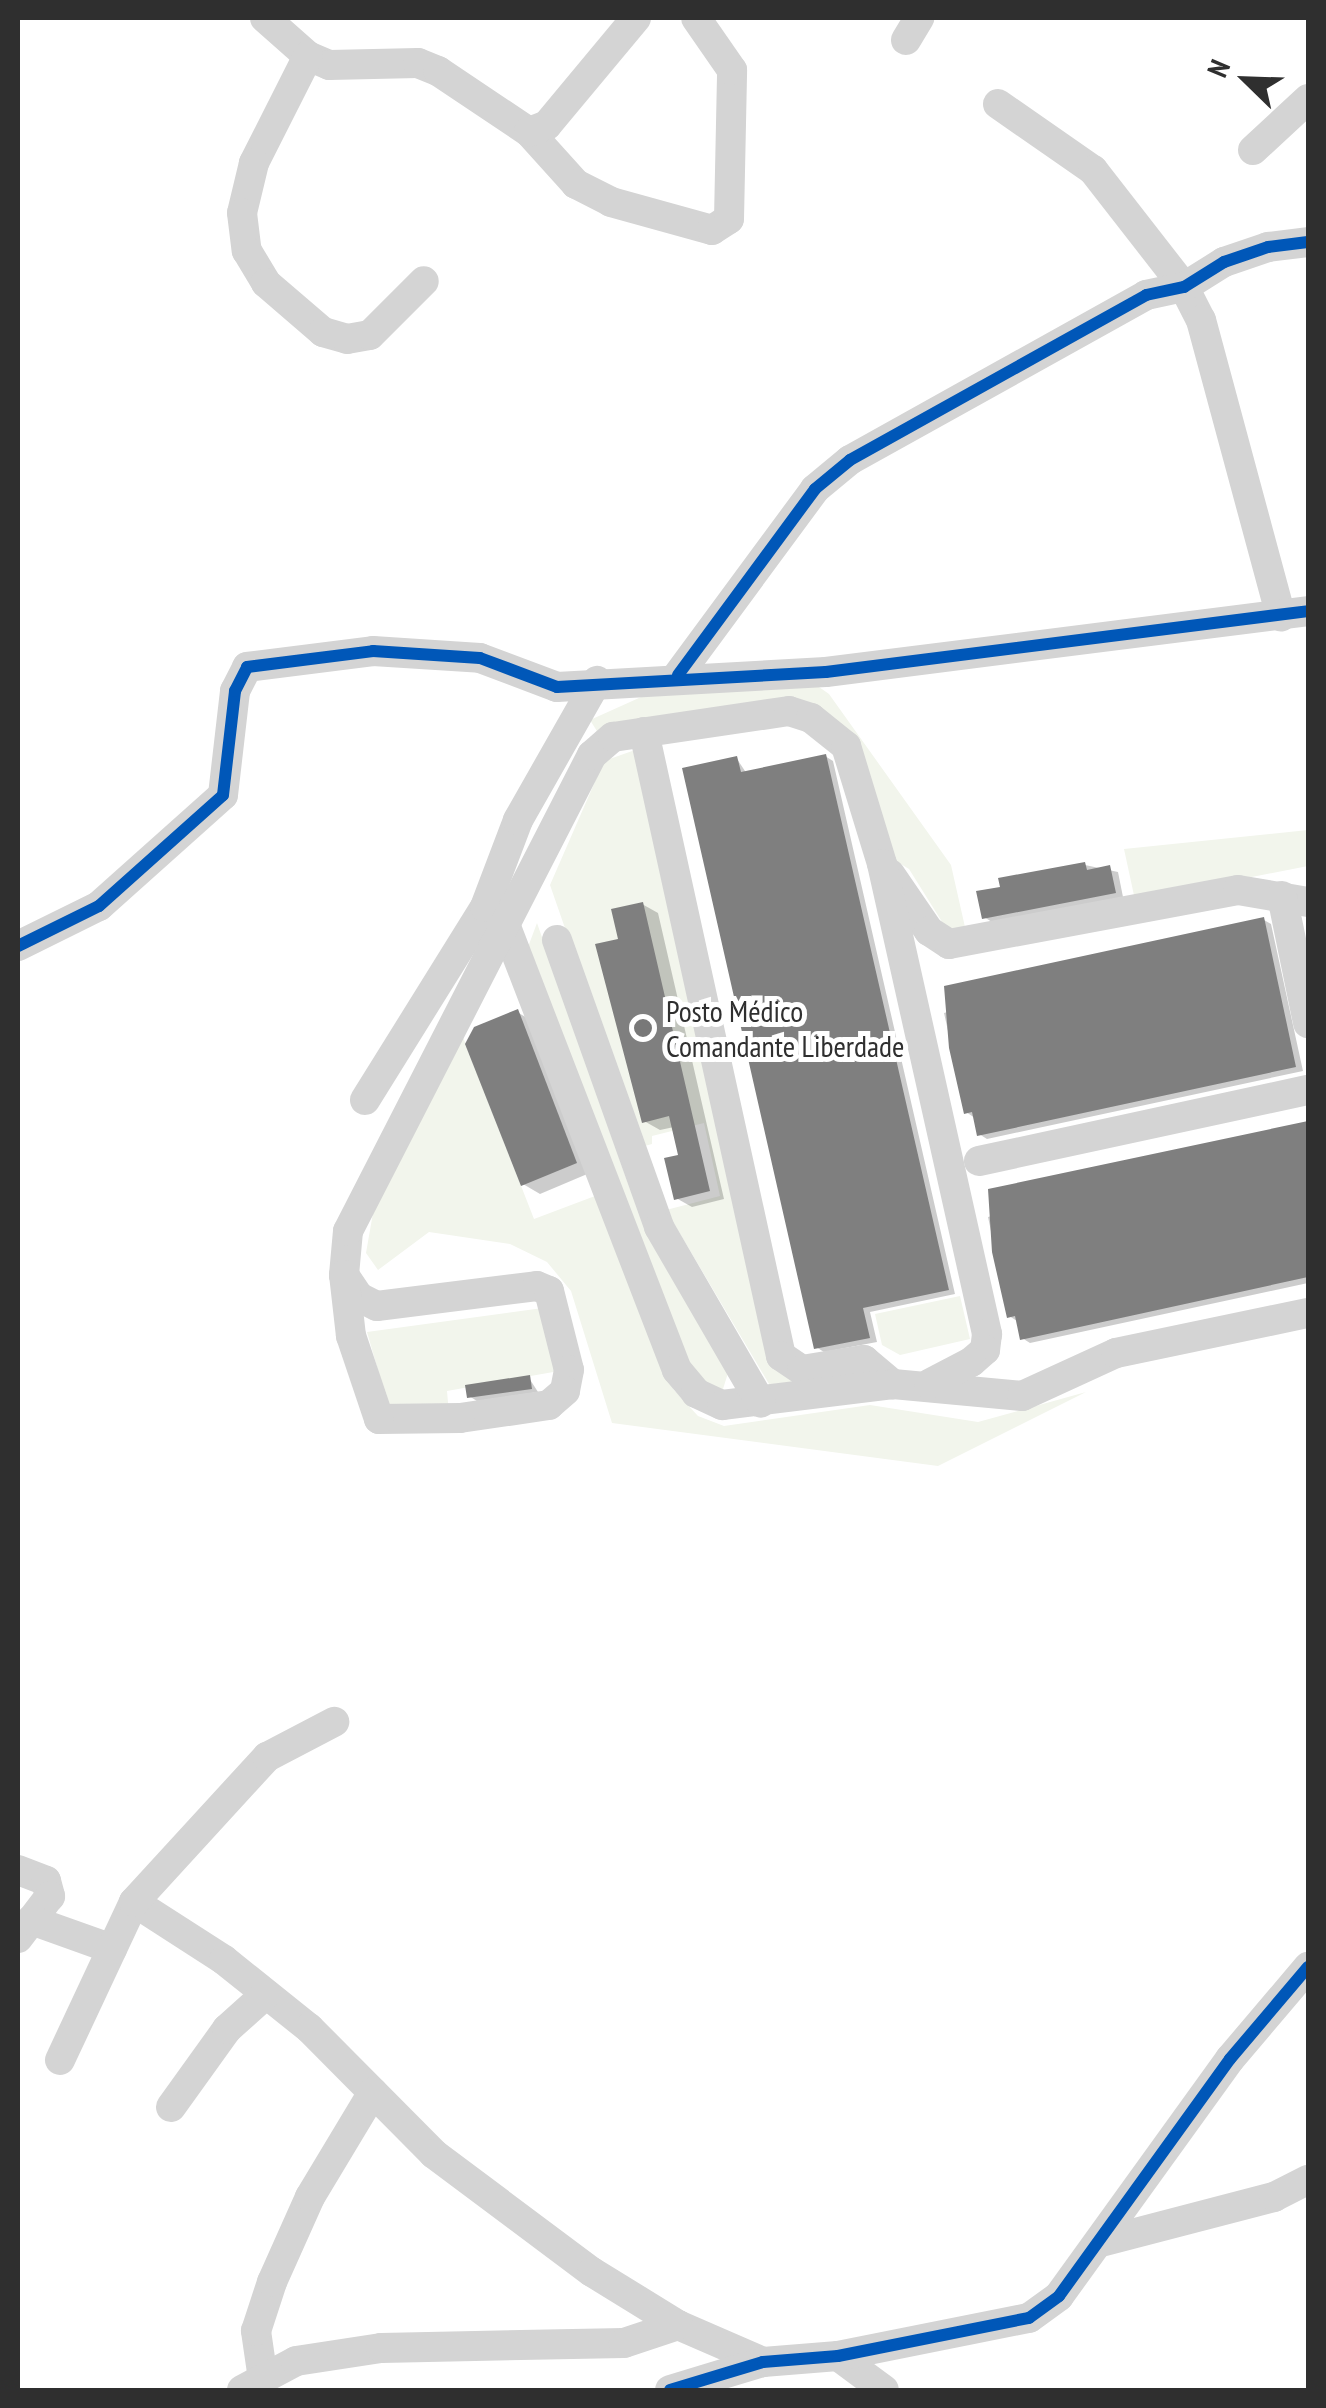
<!DOCTYPE html>
<meta charset="utf-8">
<style>
body{margin:0}
#map{position:relative;width:1326px;height:2408px;overflow:hidden;background:#fff;font-family:"PT Sans Narrow",sans-serif}
div>[style]{position:absolute}
.green>*{inset:0;background:#f2f5ec}
.shadow>*{inset:0;background:#0003}
.building>*{inset:0;background:#7f7f7f}
.minor>*{height:30px;margin:-15px;padding:0 15px;transform-origin:15px;border-radius:15px;background:#d4d4d4}
.cycleway>*{height:12px;margin:-6px;padding:0 6px;transform-origin:6px;border-radius:6px;background:#0057b8}
.dots>*{width:28px;height:28px;translate:-50% -50%;box-sizing:border-box;border:5px solid #fff;border-radius:50%}
span{translate:-50% -50%;white-space:nowrap;text-align:center;line-height:1.15;-webkit-text-stroke:10px #fff;paint-order:stroke}
.poi-label{font-size:30px;color:#2f2f2f}
.left{translate:0 -50%;text-align:left}
.frame{position:absolute;inset:0;border:20px solid #2f2f2f;pointer-events:none}
.north{position:absolute;left:1196px;top:30px;width:100px;height:100px;-webkit-text-stroke:8px #fff;paint-order:stroke;rotate:293deg;font-size:28px;font-weight:700;line-height:40px;text-align:center;color:#2f2f2f}
.north::after{content:'';display:block;margin:auto;width:35px;height:45px;background:#2f2f2f;clip-path:polygon(50% 0,100% 100%,50% 72%,0 100%)}
</style>
<div id="map">
<div class="green">
<i style="clip-path:polygon(670px 684px,819px 687px,829px 694px,951px 865px,967px 936px,949px 933px,909px 869px,891px 858px,835px 720px,600px 736px,590px 720px)"></i>
<i style="clip-path:polygon(635px 750px,798px 1381px,772px 1389px,666px 1210px,720px 1196px,704px 1123px,652px 1136px,652px 1144px,641px 1147px,550px 885px,604px 761px)"></i>
<i style="clip-path:polygon(1308px 830px,1308px 866px,1135px 900px,1124px 849px)"></i>
<i style="clip-path:polygon(537px 923px,630px 1189px,728px 1373px,723px 1389px,711px 1390px,693px 1369px,665px 1309px,528px 947px)"></i>
<i style="clip-path:polygon(461px 1032px,534px 1219px,595px 1196px,674px 1390px,698px 1416px,724px 1426px,870px 1405px,978px 1422px,1086px 1392px,938px 1466px,612px 1423px,571px 1291px,547px 1262px,510px 1244px,429px 1232px,378px 1270px,366px 1253px,377px 1190px)"></i>
<i style="clip-path:polygon(960px 1296px,970px 1339px,900px 1355px,882px 1345px,875px 1314px)"></i>
<i style="clip-path:polygon(550px 1307px,559px 1371px,447px 1391px,449px 1414px,389px 1408px,367px 1332px)"></i>
</div>
<div class="shadow">
<i style="clip-path:polygon(825px 756px,833px 761px,955px 1294px,870px 1312px,877px 1342px,824px 1352px,816px 1347px,737px 759px,747px 774px)"></i>
<i style="clip-path:polygon(1085px 865px,1118px 872px,1123px 897px,992px 922px,984px 917px)"></i>
<i style="clip-path:polygon(642px 904px,658px 913px,724px 1199px,692px 1207px,676px 1198px,681px 1156px,674px 1127px,660px 1130px,644px 1121px,621px 940px)"></i>
<i style="clip-path:polygon(1264px 920px,1271px 924px,1303px 1071px,987px 1139px,979px 1134px,975px 1118px,966px 1112px,944px 1013px)"></i>
<i style="clip-path:polygon(517px 1012px,534px 1022px,592px 1172px,540px 1194px,523px 1184px)"></i>
<i style="clip-path:polygon(1308px 1124px,1308px 1283px,1030px 1343px,1022px 1338px,1019px 1322px,1009px 1316px,988px 1217px)"></i>
<i style="clip-path:polygon(529px 1378px,538px 1392px,477px 1401px,469px 1396px)"></i>
</div>
<div class="building">
<i style="clip-path:polygon(826px 754px,949px 1290px,863px 1308px,870px 1338px,814px 1349px,682px 768px,737px 756px,741px 772px)"></i>
<i style="clip-path:polygon(1085px 862px,1087px 870px,1110px 865px,1116px 893px,982px 919px,976px 891px,1000px 887px,998px 878px)"></i>
<i style="clip-path:polygon(643px 902px,710px 1191px,674px 1200px,664px 1158px,678px 1155px,669px 1116px,642px 1123px,595px 944px,618px 939px,611px 909px)"></i>
<i style="clip-path:polygon(1264px 917px,1296px 1067px,977px 1136px,972px 1112px,964px 1114px,949px 1048px,944px 986px)"></i>
<i style="clip-path:polygon(518px 1009px,577px 1163px,521px 1186px,465px 1044px,474px 1027px)"></i>
<i style="clip-path:polygon(1308px 1121px,1308px 1277px,1020px 1340px,1015px 1316px,1007px 1318px,992px 1252px,988px 1189px)"></i>
<i style="clip-path:polygon(530px 1375px,532px 1389px,467px 1398px,465px 1385px)"></i>
</div>
<div class="minor">
<i style="left:265px;top:18px;width:57px;rotate:41.5deg"></i>
<i style="left:308px;top:56px;width:23px;rotate:23deg"></i>
<i style="left:329px;top:65px;width:89px;rotate:-1.3deg"></i>
<i style="left:418px;top:63px;width:22px;rotate:22deg"></i>
<i style="left:438px;top:71px;width:110px;rotate:33.8deg"></i>
<i style="left:529px;top:132px;width:70px;rotate:47.9deg"></i>
<i style="left:576px;top:184px;width:39px;rotate:27deg"></i>
<i style="left:611px;top:202px;width:105px;rotate:15.5deg"></i>
<i style="left:712px;top:230px;width:20px;rotate:-33deg"></i>
<i style="left:729px;top:219px;width:149px;rotate:-88.8deg"></i>
<i style="left:732px;top:70px;width:63px;rotate:-124.7deg"></i>
<i style="left:906px;top:40px;width:26px;rotate:-59deg"></i>
<i style="left:308px;top:56px;width:120px;rotate:116.8deg"></i>
<i style="left:254px;top:163px;width:51px;rotate:103.5deg"></i>
<i style="left:242px;top:213px;width:38px;rotate:83deg"></i>
<i style="left:247px;top:251px;width:37px;rotate:59deg"></i>
<i style="left:266px;top:283px;width:75px;rotate:40.7deg"></i>
<i style="left:323px;top:332px;width:25px;rotate:16deg"></i>
<i style="left:347px;top:339px;width:23px;rotate:-10deg"></i>
<i style="left:370px;top:335px;width:76px;rotate:-45deg"></i>
<i style="left:998px;top:104px;width:116px;rotate:34.8deg"></i>
<i style="left:1093px;top:170px;width:148px;rotate:52.1deg"></i>
<i style="left:1184px;top:287px;width:37px;rotate:63deg"></i>
<i style="left:1201px;top:320px;width:307px;rotate:74.9deg"></i>
<i style="left:529px;top:132px;width:19px;rotate:-21deg"></i>
<i style="left:547px;top:125px;width:139px;rotate:-50.2deg"></i>
<i style="left:1253px;top:150px;width:75px;rotate:-42.8deg"></i>
<i style="left:678px;top:675px;width:231px;rotate:-53.6deg"></i>
<i style="left:815px;top:489px;width:45px;rotate:-39.6deg"></i>
<i style="left:850px;top:460px;width:339px;rotate:-29.1deg"></i>
<i style="left:1146px;top:295px;width:39px;rotate:-12deg"></i>
<i style="left:1184px;top:287px;width:47px;rotate:-32deg"></i>
<i style="left:1224px;top:262px;width:46px;rotate:-18.8deg"></i>
<i style="left:1268px;top:247px;width:40px;rotate:-7.1deg"></i>
<i style="left:644px;top:732px;width:639px;rotate:77.62deg"></i>
<i style="left:781px;top:1356px;width:25px;rotate:34deg"></i>
<i style="left:802px;top:1370px;width:63px;rotate:-9.2deg"></i>
<i style="left:864px;top:1360px;width:38px;rotate:40deg"></i>
<i style="left:890px;top:874px;width:69px;rotate:55.6deg"></i>
<i style="left:929px;top:931px;width:24px;rotate:33deg"></i>
<i style="left:949px;top:944px;width:294px;rotate:-10.6deg"></i>
<i style="left:1238px;top:890px;width:71px;rotate:9.7deg"></i>
<i style="left:1282px;top:896px;width:130px;rotate:78.4deg"></i>
<i style="left:506px;top:927px;width:475px;rotate:68.9deg"></i>
<i style="left:677px;top:1370px;width:30px;rotate:50deg"></i>
<i style="left:696px;top:1393px;width:29px;rotate:25deg"></i>
<i style="left:722px;top:1405px;width:172px;rotate:-7deg"></i>
<i style="left:893px;top:1384px;width:130px;rotate:5.3deg"></i>
<i style="left:1022px;top:1396px;width:103px;rotate:-24.6deg"></i>
<i style="left:1116px;top:1353px;width:196px;rotate:-11.8deg"></i>
<i style="left:557px;top:940px;width:305px;rotate:70.4deg"></i>
<i style="left:659px;top:1227px;width:203px;rotate:59.9deg"></i>
<i style="left:18px;top:946px;width:90px;rotate:-26.3deg"></i>
<i style="left:99px;top:906px;width:166px;rotate:-41.8deg"></i>
<i style="left:223px;top:795px;width:105px;rotate:-83.4deg"></i>
<i style="left:235px;top:691px;width:27px;rotate:-63deg"></i>
<i style="left:247px;top:667px;width:127px;rotate:-7.2deg"></i>
<i style="left:373px;top:651px;width:107px;rotate:3.7deg"></i>
<i style="left:480px;top:658px;width:82px;rotate:20.6deg"></i>
<i style="left:557px;top:687px;width:269px;rotate:-3.2deg"></i>
<i style="left:826px;top:672px;width:486px;rotate:-7.2deg"></i>
<i style="left:365px;top:1100px;width:227px;rotate:-58.1deg"></i>
<i style="left:485px;top:907px;width:93px;rotate:-69.2deg"></i>
<i style="left:518px;top:820px;width:160px;rotate:-60.4deg"></i>
<i style="left:979px;top:1161px;width:337px;rotate:-12.2deg"></i>
<i style="left:344px;top:1275px;width:44px;rotate:-84.8deg"></i>
<i style="left:348px;top:1231px;width:535px;rotate:-62.86deg"></i>
<i style="left:592px;top:755px;width:28px;rotate:-41deg"></i>
<i style="left:613px;top:737px;width:178px;rotate:-8.4deg"></i>
<i style="left:789px;top:711px;width:23px;rotate:18deg"></i>
<i style="left:811px;top:718px;width:45px;rotate:38.7deg"></i>
<i style="left:846px;top:746px;width:123px;rotate:73deg"></i>
<i style="left:882px;top:864px;width:482px;rotate:77.4deg"></i>
<i style="left:987px;top:1334px;width:16px;rotate:97deg"></i>
<i style="left:985px;top:1350px;width:18px;rotate:139deg"></i>
<i style="left:971px;top:1362px;width:47px;rotate:152.4deg"></i>
<i style="left:344px;top:1275px;width:27px;rotate:56deg"></i>
<i style="left:359px;top:1297px;width:20px;rotate:27deg"></i>
<i style="left:377px;top:1306px;width:161px;rotate:-7.1deg"></i>
<i style="left:537px;top:1286px;width:13px;rotate:23deg"></i>
<i style="left:549px;top:1291px;width:81px;rotate:75.8deg"></i>
<i style="left:569px;top:1370px;width:21px;rotate:101deg"></i>
<i style="left:565px;top:1391px;width:21px;rotate:139deg"></i>
<i style="left:549px;top:1405px;width:90px;rotate:171.7deg"></i>
<i style="left:460px;top:1418px;width:81px;rotate:179.3deg"></i>
<i style="left:379px;top:1419px;width:88px;rotate:-108.6deg"></i>
<i style="left:351px;top:1336px;width:61px;rotate:-96.5deg"></i>
<i style="left:18px;top:1870px;width:30px;rotate:21deg"></i>
<i style="left:46px;top:1881px;width:16px;rotate:75deg"></i>
<i style="left:50px;top:1896px;width:53px;rotate:127.3deg"></i>
<i style="left:134px;top:1902px;width:107px;rotate:32.8deg"></i>
<i style="left:224px;top:1960px;width:109px;rotate:38.7deg"></i>
<i style="left:309px;top:2028px;width:177px;rotate:45.2deg"></i>
<i style="left:434px;top:2154px;width:197px;rotate:36.8deg"></i>
<i style="left:592px;top:2272px;width:101px;rotate:31.6deg"></i>
<i style="left:678px;top:2325px;width:93px;rotate:23.5deg"></i>
<i style="left:31px;top:1920px;width:86px;rotate:19.7deg"></i>
<i style="left:60px;top:2060px;width:174px;rotate:-64.9deg"></i>
<i style="left:134px;top:1902px;width:197px;rotate:-47.5deg"></i>
<i style="left:267px;top:1757px;width:76px;rotate:-27.6deg"></i>
<i style="left:171px;top:2107px;width:96px;rotate:-54.3deg"></i>
<i style="left:227px;top:2029px;width:52px;rotate:-41.9deg"></i>
<i style="left:1101px;top:2242px;width:179px;rotate:-14.6deg"></i>
<i style="left:1274px;top:2197px;width:38px;rotate:-27deg"></i>
<i style="left:838px;top:2356px;width:57px;rotate:36.5deg"></i>
<i style="left:263px;top:2379px;width:49px;rotate:-98.3deg"></i>
<i style="left:256px;top:2331px;width:52px;rotate:-71.9deg"></i>
<i style="left:272px;top:2282px;width:93px;rotate:-65.9deg"></i>
<i style="left:310px;top:2197px;width:122px;rotate:-59deg"></i>
<i style="left:242px;top:2390px;width:61px;rotate:-28.2deg"></i>
<i style="left:296px;top:2361px;width:86px;rotate:-8.7deg"></i>
<i style="left:381px;top:2348px;width:243px;rotate:-1.2deg"></i>
<i style="left:624px;top:2343px;width:57px;rotate:-18.4deg"></i>
<i style="left:670px;top:2390px;width:97px;rotate:-16.8deg"></i>
<i style="left:763px;top:2362px;width:75px;rotate:-4.6deg"></i>
<i style="left:838px;top:2356px;width:195px;rotate:-11.3deg"></i>
<i style="left:1029px;top:2318px;width:37px;rotate:-36deg"></i>
<i style="left:1059px;top:2296px;width:292px;rotate:-54.2deg"></i>
<i style="left:1230px;top:2059px;width:121px;rotate:-49.7deg"></i>
</div>
<div class="cycleway">
<i style="left:678px;top:675px;width:231px;rotate:-53.6deg"></i>
<i style="left:815px;top:489px;width:45px;rotate:-39.6deg"></i>
<i style="left:850px;top:460px;width:339px;rotate:-29.1deg"></i>
<i style="left:1146px;top:295px;width:39px;rotate:-12deg"></i>
<i style="left:1184px;top:287px;width:47px;rotate:-32deg"></i>
<i style="left:1224px;top:262px;width:46px;rotate:-18.8deg"></i>
<i style="left:1268px;top:247px;width:40px;rotate:-7.1deg"></i>
<i style="left:18px;top:946px;width:90px;rotate:-26.3deg"></i>
<i style="left:99px;top:906px;width:166px;rotate:-41.8deg"></i>
<i style="left:223px;top:795px;width:105px;rotate:-83.4deg"></i>
<i style="left:235px;top:691px;width:27px;rotate:-63deg"></i>
<i style="left:247px;top:667px;width:127px;rotate:-7.2deg"></i>
<i style="left:373px;top:651px;width:107px;rotate:3.7deg"></i>
<i style="left:480px;top:658px;width:82px;rotate:20.6deg"></i>
<i style="left:557px;top:687px;width:269px;rotate:-3.2deg"></i>
<i style="left:826px;top:672px;width:486px;rotate:-7.2deg"></i>
<i style="left:670px;top:2390px;width:97px;rotate:-16.8deg"></i>
<i style="left:763px;top:2362px;width:75px;rotate:-4.6deg"></i>
<i style="left:838px;top:2356px;width:195px;rotate:-11.3deg"></i>
<i style="left:1029px;top:2318px;width:37px;rotate:-36deg"></i>
<i style="left:1059px;top:2296px;width:292px;rotate:-54.2deg"></i>
<i style="left:1230px;top:2059px;width:121px;rotate:-49.7deg"></i>
</div>
<div class="dots">
<i style="left:643px;top:1028px;background:#787878"></i>
</div>
<div class="poi-label">
<span class="left" style="left:666px;top:1028px">Posto Médico<br>Comandante Liberdade</span>
</div>
<div class="frame"></div>
<div class="north">N</div>
</div>
